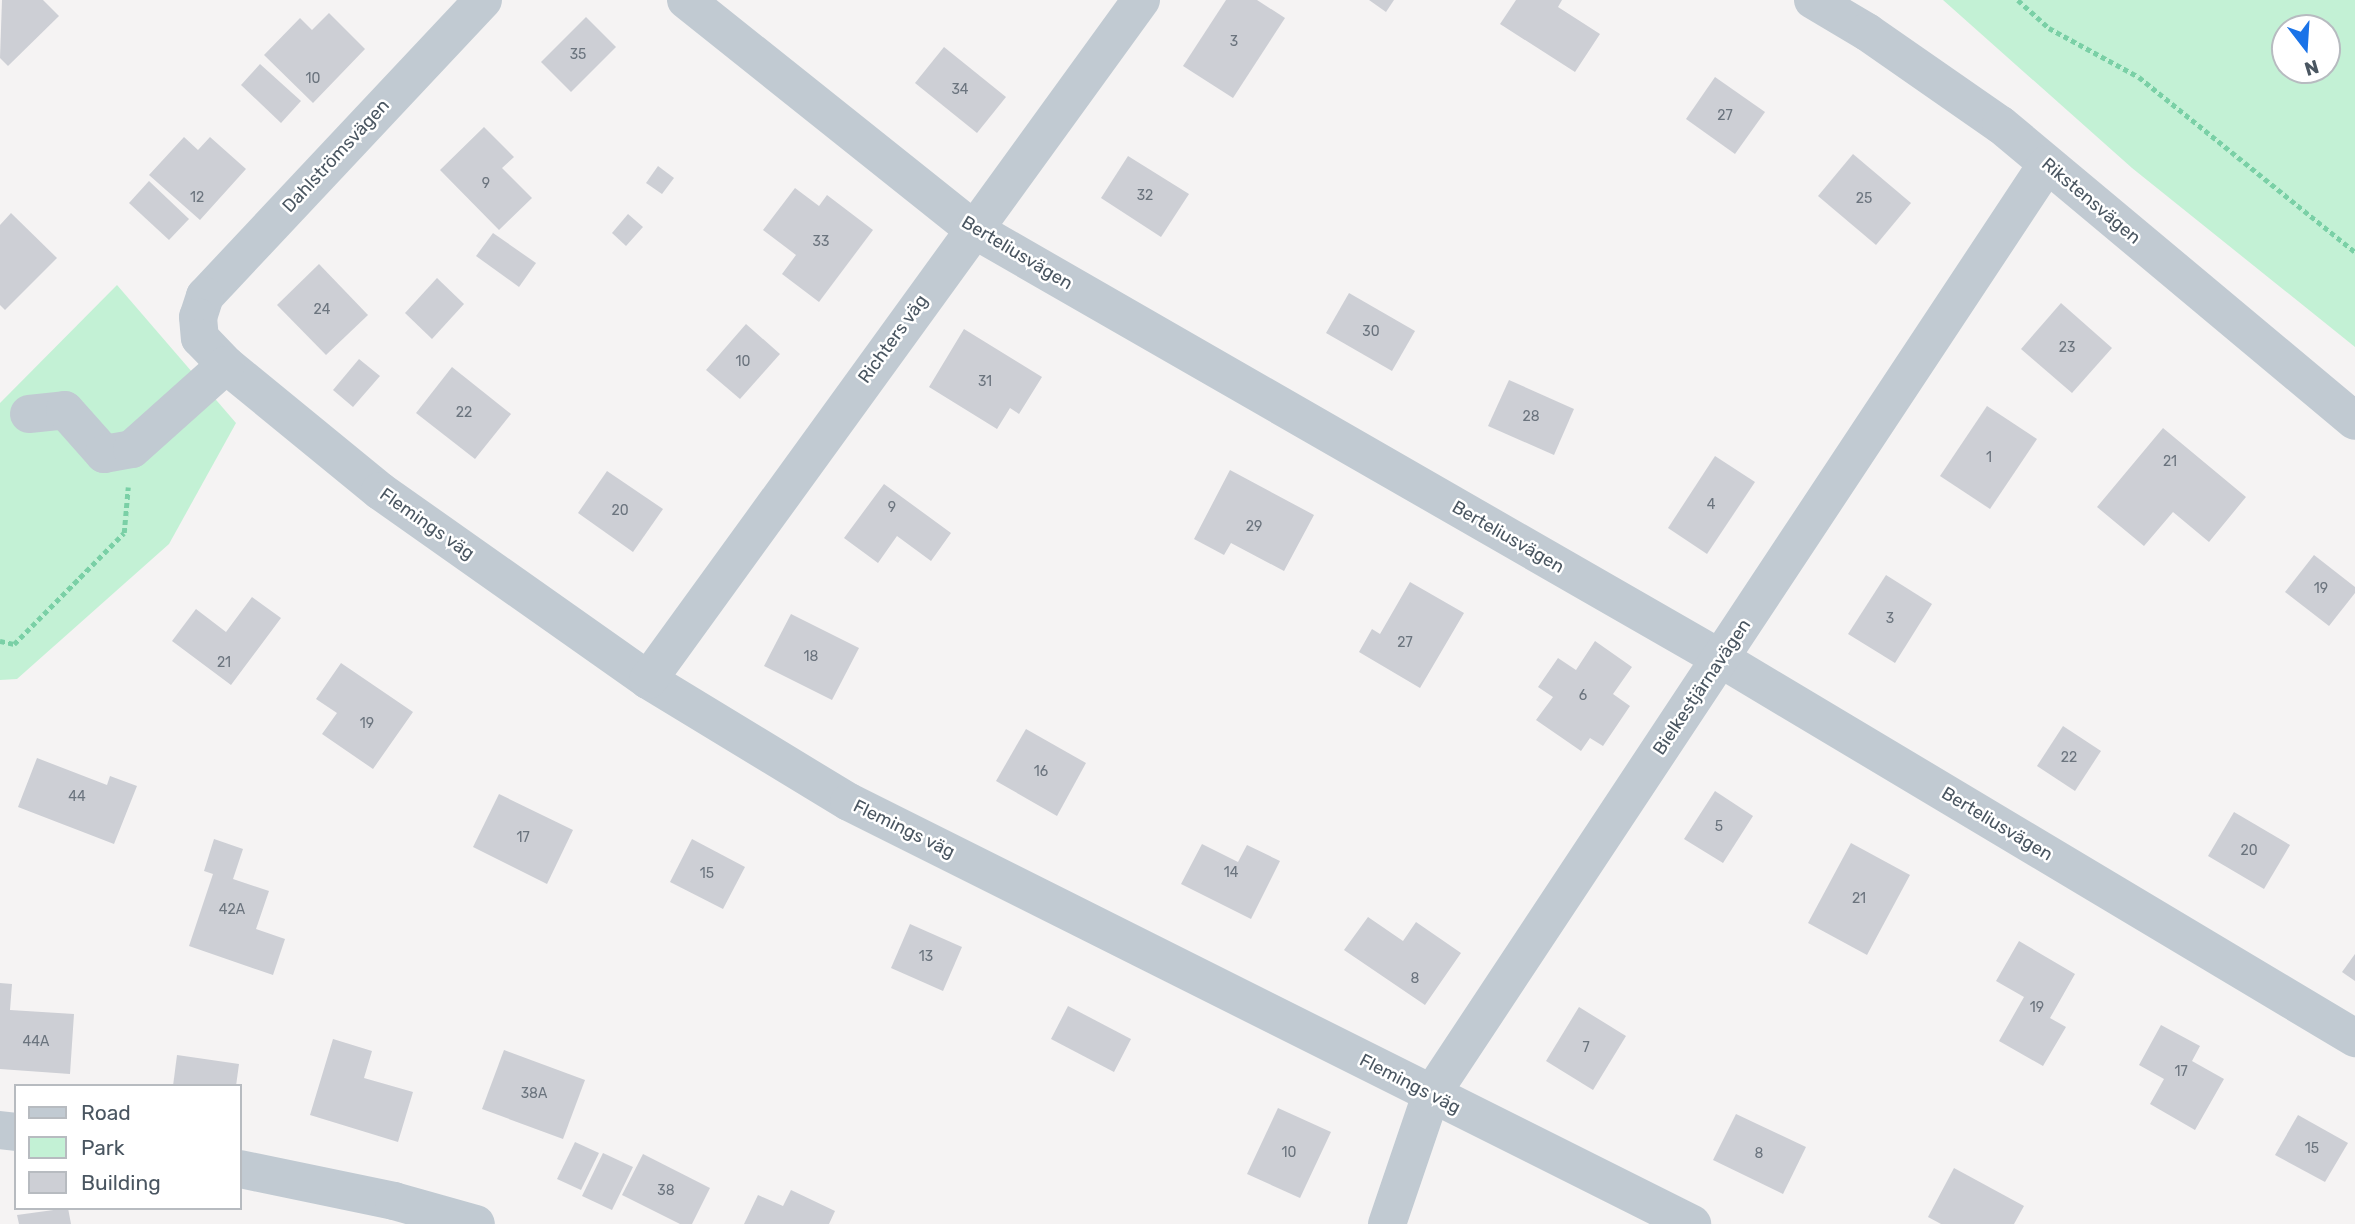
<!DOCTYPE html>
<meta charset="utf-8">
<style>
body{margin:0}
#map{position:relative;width:2355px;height:1224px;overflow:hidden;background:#f5f3f3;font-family:Rubik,sans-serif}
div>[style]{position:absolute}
.green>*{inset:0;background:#c3f1d5}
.building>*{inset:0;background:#cdcfd5}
.path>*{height:4.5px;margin-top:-2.25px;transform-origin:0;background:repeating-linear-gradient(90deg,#7ad0a6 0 5px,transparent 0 8.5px)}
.minor>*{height:38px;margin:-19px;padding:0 19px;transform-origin:19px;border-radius:19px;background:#c1cad2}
span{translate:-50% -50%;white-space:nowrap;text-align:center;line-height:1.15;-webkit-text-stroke:5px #fff;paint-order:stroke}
.number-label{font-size:14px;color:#6b747e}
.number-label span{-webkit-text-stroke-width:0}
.street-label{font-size:18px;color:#4a5661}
.legend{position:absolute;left:14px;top:1084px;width:228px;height:126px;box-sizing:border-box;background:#fff;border:2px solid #b7bbc0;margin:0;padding:9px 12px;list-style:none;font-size:21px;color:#4a5661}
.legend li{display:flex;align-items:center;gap:14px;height:35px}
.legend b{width:35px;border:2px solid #b7bbc0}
.north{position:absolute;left:2271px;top:14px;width:70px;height:70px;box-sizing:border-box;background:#fff;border:2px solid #b7bbc0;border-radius:50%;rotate:163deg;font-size:19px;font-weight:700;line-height:28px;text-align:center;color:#4a5661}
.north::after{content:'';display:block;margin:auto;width:24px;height:32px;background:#1a73e8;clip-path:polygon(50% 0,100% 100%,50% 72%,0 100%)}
</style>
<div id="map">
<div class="green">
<i style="clip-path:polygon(evenodd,1943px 0,2355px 0,2355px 347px,2132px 168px,1943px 0,2285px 28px,2327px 28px,2327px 70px,2285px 70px,2285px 28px)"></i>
<i style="clip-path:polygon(117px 285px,236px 423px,169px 544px,17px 679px,0 680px,0 403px)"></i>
</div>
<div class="building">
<i style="clip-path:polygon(2px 0,43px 0,59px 16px,8px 66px,0 58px)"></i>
<i style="clip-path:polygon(1226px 0,1257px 0,1285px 18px,1233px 98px,1183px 66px)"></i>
<i style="clip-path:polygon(1369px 0,1394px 0,1386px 12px)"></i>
<i style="clip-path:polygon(1516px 0,1562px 0,1558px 7px,1600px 34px,1575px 72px,1500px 24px)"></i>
<i style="clip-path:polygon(329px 13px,365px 49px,313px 103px,264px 55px,300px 18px,312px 30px)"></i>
<i style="clip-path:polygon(586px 17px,616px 47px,571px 92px,541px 62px)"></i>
<i style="clip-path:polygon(944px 47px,1006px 97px,977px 133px,915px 83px)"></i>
<i style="clip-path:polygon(260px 64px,301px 101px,281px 123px,241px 85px)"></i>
<i style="clip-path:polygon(1715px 77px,1765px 112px,1735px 154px,1686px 119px)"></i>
<i style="clip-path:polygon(484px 127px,514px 157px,502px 168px,532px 198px,499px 230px,440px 170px)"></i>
<i style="clip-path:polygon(184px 137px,198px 150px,210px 137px,246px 169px,200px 220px,149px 175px)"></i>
<i style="clip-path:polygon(1853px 154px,1911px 203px,1876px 245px,1818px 196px)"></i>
<i style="clip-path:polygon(1128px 156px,1189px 194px,1161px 237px,1101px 198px)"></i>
<i style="clip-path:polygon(658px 166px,674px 178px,662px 194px,646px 183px)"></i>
<i style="clip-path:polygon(149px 181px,189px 219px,169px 240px,129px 203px)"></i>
<i style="clip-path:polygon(795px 188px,819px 206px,827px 195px,873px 230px,819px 302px,782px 274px,796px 255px,763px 230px)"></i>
<i style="clip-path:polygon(11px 213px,57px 258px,5px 310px,0 305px,0 225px)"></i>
<i style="clip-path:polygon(628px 214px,643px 227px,626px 246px,612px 233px)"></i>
<i style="clip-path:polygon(493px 233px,536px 263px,519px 287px,476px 256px)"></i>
<i style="clip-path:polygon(319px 264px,368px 315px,326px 355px,277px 305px)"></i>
<i style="clip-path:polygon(437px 278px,464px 304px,432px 339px,405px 313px)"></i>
<i style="clip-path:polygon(1349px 293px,1415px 331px,1392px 371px,1326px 333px)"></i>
<i style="clip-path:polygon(2061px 303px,2112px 348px,2072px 393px,2021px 349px)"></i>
<i style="clip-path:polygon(746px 324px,780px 354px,740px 399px,706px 370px)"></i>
<i style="clip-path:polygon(964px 329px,1042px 377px,1019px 414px,1010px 408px,997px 429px,929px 387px)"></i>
<i style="clip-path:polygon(359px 359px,380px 376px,353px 407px,333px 390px)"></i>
<i style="clip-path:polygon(452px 367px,511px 414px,475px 459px,416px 413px)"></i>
<i style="clip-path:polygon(1509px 380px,1574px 409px,1554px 455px,1488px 426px)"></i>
<i style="clip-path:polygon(1987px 406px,2037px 439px,1990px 509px,1940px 476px)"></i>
<i style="clip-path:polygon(2163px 428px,2246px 497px,2209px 542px,2173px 512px,2144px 546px,2097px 507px)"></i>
<i style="clip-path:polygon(1715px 456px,1755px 482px,1707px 554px,1668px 528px)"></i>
<i style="clip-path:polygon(1230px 470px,1314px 515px,1284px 571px,1231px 543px,1224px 555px,1194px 539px)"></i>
<i style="clip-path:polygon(607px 471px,663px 509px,633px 552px,578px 513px)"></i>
<i style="clip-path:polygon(884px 484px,951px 533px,931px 561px,897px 536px,878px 563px,844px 538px)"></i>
<i style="clip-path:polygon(2314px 555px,2355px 587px,2355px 593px,2329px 626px,2285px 592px)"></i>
<i style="clip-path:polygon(1886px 575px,1932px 604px,1895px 663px,1848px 634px)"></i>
<i style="clip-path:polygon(1410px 582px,1464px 613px,1420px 688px,1359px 652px,1372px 629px,1380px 634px)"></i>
<i style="clip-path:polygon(252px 597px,281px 618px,231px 685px,172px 641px,196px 609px,226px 632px)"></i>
<i style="clip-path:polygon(791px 614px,859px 648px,832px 700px,764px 666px)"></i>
<i style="clip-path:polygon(1595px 641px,1632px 667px,1613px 694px,1630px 706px,1603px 746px,1590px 738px,1581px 751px,1536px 720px,1553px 697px,1538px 687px,1558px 658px,1576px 670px)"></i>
<i style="clip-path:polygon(341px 663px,413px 712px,373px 769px,322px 734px,337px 713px,316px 699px)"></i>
<i style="clip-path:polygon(2063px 726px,2101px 751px,2075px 791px,2037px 766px)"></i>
<i style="clip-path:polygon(1026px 729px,1086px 763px,1057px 816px,996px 781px)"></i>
<i style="clip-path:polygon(37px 758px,107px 785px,110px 776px,137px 786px,114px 844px,18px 807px)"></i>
<i style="clip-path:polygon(1715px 791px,1753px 816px,1723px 863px,1684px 839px)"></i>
<i style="clip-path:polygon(499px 794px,573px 830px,547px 884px,473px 847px)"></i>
<i style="clip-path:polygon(2234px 812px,2290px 845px,2264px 889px,2208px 856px)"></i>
<i style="clip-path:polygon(214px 839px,243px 849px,233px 879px,269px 891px,256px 929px,285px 939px,273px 975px,189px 946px,213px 874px,204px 871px)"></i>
<i style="clip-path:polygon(692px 839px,745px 867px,723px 909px,670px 882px)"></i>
<i style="clip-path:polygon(1851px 843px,1910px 875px,1867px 955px,1808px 923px)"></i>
<i style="clip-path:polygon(1202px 844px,1238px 862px,1247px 845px,1280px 861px,1251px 919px,1181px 884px)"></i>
<i style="clip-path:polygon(1368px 917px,1403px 941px,1416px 922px,1461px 953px,1425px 1005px,1344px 950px)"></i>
<i style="clip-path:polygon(910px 924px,962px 947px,943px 991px,891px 968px)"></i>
<i style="clip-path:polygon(2019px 941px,2075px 974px,2050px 1018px,2066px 1027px,2043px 1066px,1999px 1041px,2024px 997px,1996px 981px)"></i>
<i style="clip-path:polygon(2355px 954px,2355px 981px,2342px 972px)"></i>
<i style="clip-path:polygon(0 983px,12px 984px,10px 1010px,74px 1014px,70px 1074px,0 1069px)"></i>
<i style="clip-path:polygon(1068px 1006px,1131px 1039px,1114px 1072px,1051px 1039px)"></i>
<i style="clip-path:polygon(1579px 1007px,1626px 1036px,1593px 1090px,1546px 1061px)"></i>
<i style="clip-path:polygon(2161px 1025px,2200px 1046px,2192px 1061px,2224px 1079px,2195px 1130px,2150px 1104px,2164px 1079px,2139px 1065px)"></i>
<i style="clip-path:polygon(333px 1039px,372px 1051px,364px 1078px,413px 1092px,398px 1142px,310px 1115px)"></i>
<i style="clip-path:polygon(504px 1050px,585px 1080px,563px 1139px,482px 1109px)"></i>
<i style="clip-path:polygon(177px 1055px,239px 1064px,236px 1086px,173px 1086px)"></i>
<i style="clip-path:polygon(1278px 1108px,1331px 1132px,1300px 1198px,1247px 1174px)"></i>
<i style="clip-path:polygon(1736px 1114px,1806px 1147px,1783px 1194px,1713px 1160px)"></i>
<i style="clip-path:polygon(2298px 1115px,2348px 1143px,2325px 1182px,2275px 1155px)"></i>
<i style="clip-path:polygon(575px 1142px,599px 1153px,581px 1190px,557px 1179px)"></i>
<i style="clip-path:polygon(603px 1153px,633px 1167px,612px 1210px,582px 1196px)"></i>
<i style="clip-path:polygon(643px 1154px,710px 1188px,692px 1224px,680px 1224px,622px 1195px)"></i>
<i style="clip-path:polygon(1954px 1168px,2024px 1206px,2014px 1224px,1941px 1224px,1928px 1217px)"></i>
<i style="clip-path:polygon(791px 1190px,835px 1211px,829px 1224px,744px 1224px,758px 1195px,783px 1206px)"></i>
<i style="clip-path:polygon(68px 1208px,71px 1224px,19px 1224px,17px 1215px)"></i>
</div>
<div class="path">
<i style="left:2018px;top:0;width:42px;rotate:42.1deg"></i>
<i style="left:2049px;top:28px;width:102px;rotate:28.6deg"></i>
<i style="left:2139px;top:77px;width:278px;rotate:39deg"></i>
<i style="left:0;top:641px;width:14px;rotate:12deg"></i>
<i style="left:14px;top:644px;width:156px;rotate:-45.3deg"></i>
<i style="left:124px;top:533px;width:46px;rotate:-85deg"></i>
</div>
<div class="minor">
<i style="left:483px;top:0;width:406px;rotate:133.2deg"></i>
<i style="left:205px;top:296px;width:22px;rotate:108deg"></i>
<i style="left:198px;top:317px;width:21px;rotate:85deg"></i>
<i style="left:200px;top:338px;width:37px;rotate:46deg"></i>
<i style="left:226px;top:365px;width:199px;rotate:39.3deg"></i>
<i style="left:380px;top:491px;width:328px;rotate:35.2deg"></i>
<i style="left:648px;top:680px;width:235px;rotate:31.3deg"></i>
<i style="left:849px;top:802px;width:943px;rotate:26.59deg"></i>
<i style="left:686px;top:0;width:367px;rotate:38.6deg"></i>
<i style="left:973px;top:229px;width:863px;rotate:29.89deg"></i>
<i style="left:1721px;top:659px;width:739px;rotate:30.87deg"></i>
<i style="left:1813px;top:0;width:63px;rotate:30.7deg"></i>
<i style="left:1867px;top:32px;width:163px;rotate:34.8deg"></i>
<i style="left:2001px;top:125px;width:461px;rotate:39.9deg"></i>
<i style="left:29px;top:414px;width:36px;rotate:-6deg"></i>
<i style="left:65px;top:410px;width:59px;rotate:48.4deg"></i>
<i style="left:104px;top:454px;width:28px;rotate:-10deg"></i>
<i style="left:132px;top:449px;width:126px;rotate:-41.8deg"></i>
<i style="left:648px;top:680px;width:840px;rotate:-54.06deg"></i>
<i style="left:0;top:1130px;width:16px;rotate:7deg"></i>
<i style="left:240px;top:1169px;width:157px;rotate:11.7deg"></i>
<i style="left:394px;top:1201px;width:85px;rotate:15.7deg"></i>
<i style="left:1387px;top:1224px;width:136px;rotate:-71.2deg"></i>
<i style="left:1431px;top:1095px;width:1116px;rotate:-56.51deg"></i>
</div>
<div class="number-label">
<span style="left:1234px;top:42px">3</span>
<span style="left:578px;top:55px">35</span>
<span style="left:313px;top:79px">10</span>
<span style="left:960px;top:90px">34</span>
<span style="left:1725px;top:116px">27</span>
<span style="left:486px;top:184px">9</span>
<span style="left:1145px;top:196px">32</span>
<span style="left:197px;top:198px">12</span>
<span style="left:1864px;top:199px">25</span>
<span style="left:821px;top:242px">33</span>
<span style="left:322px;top:310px">24</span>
<span style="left:1371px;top:332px">30</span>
<span style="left:2067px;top:348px">23</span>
<span style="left:743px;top:362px">10</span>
<span style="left:985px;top:382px">31</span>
<span style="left:464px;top:413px">22</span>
<span style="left:1531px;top:417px">28</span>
<span style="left:1989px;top:458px">1</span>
<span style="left:2170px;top:462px">21</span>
<span style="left:1711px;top:505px">4</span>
<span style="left:892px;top:508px">9</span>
<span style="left:620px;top:511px">20</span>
<span style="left:1254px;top:527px">29</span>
<span style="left:2321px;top:589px">19</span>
<span style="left:1890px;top:619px">3</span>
<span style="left:1405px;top:643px">27</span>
<span style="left:811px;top:657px">18</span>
<span style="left:224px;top:663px">21</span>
<span style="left:1583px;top:696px">6</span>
<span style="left:367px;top:724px">19</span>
<span style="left:2069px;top:758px">22</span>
<span style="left:1041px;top:772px">16</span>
<span style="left:77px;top:797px">44</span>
<span style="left:1719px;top:827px">5</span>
<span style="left:523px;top:838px">17</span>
<span style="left:2249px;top:851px">20</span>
<span style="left:1231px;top:873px">14</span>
<span style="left:707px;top:874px">15</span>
<span style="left:1859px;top:899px">21</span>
<span style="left:232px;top:910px">42A</span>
<span style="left:926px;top:957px">13</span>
<span style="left:1415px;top:979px">8</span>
<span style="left:2037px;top:1008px">19</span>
<span style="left:36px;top:1042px">44A</span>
<span style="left:1586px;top:1048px">7</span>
<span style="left:2181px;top:1072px">17</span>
<span style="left:534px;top:1094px">38A</span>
<span style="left:2312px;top:1149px">15</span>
<span style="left:1289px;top:1153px">10</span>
<span style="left:1759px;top:1154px">8</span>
<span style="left:666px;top:1191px">38</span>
</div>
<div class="street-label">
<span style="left:336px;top:156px;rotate:-47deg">Dahlströmsvägen</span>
<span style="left:2091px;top:201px;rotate:40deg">Rikstensvägen</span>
<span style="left:1017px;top:253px;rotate:31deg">Berteliusvägen</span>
<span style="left:893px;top:339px;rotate:-54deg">Richters väg</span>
<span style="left:427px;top:524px;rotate:35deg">Flemings väg</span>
<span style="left:1508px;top:537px;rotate:30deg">Berteliusvägen</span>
<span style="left:1702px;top:687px;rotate:-56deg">Bielkestjärnavägen</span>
<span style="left:1997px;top:824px;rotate:31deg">Berteliusvägen</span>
<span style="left:904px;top:829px;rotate:26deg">Flemings väg</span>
<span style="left:1410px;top:1084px;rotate:27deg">Flemings väg</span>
</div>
<ul class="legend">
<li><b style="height:9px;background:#c1cad2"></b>Road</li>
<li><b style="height:19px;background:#c3f1d5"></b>Park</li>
<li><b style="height:19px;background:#cdcfd5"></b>Building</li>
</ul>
<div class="north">N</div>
</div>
